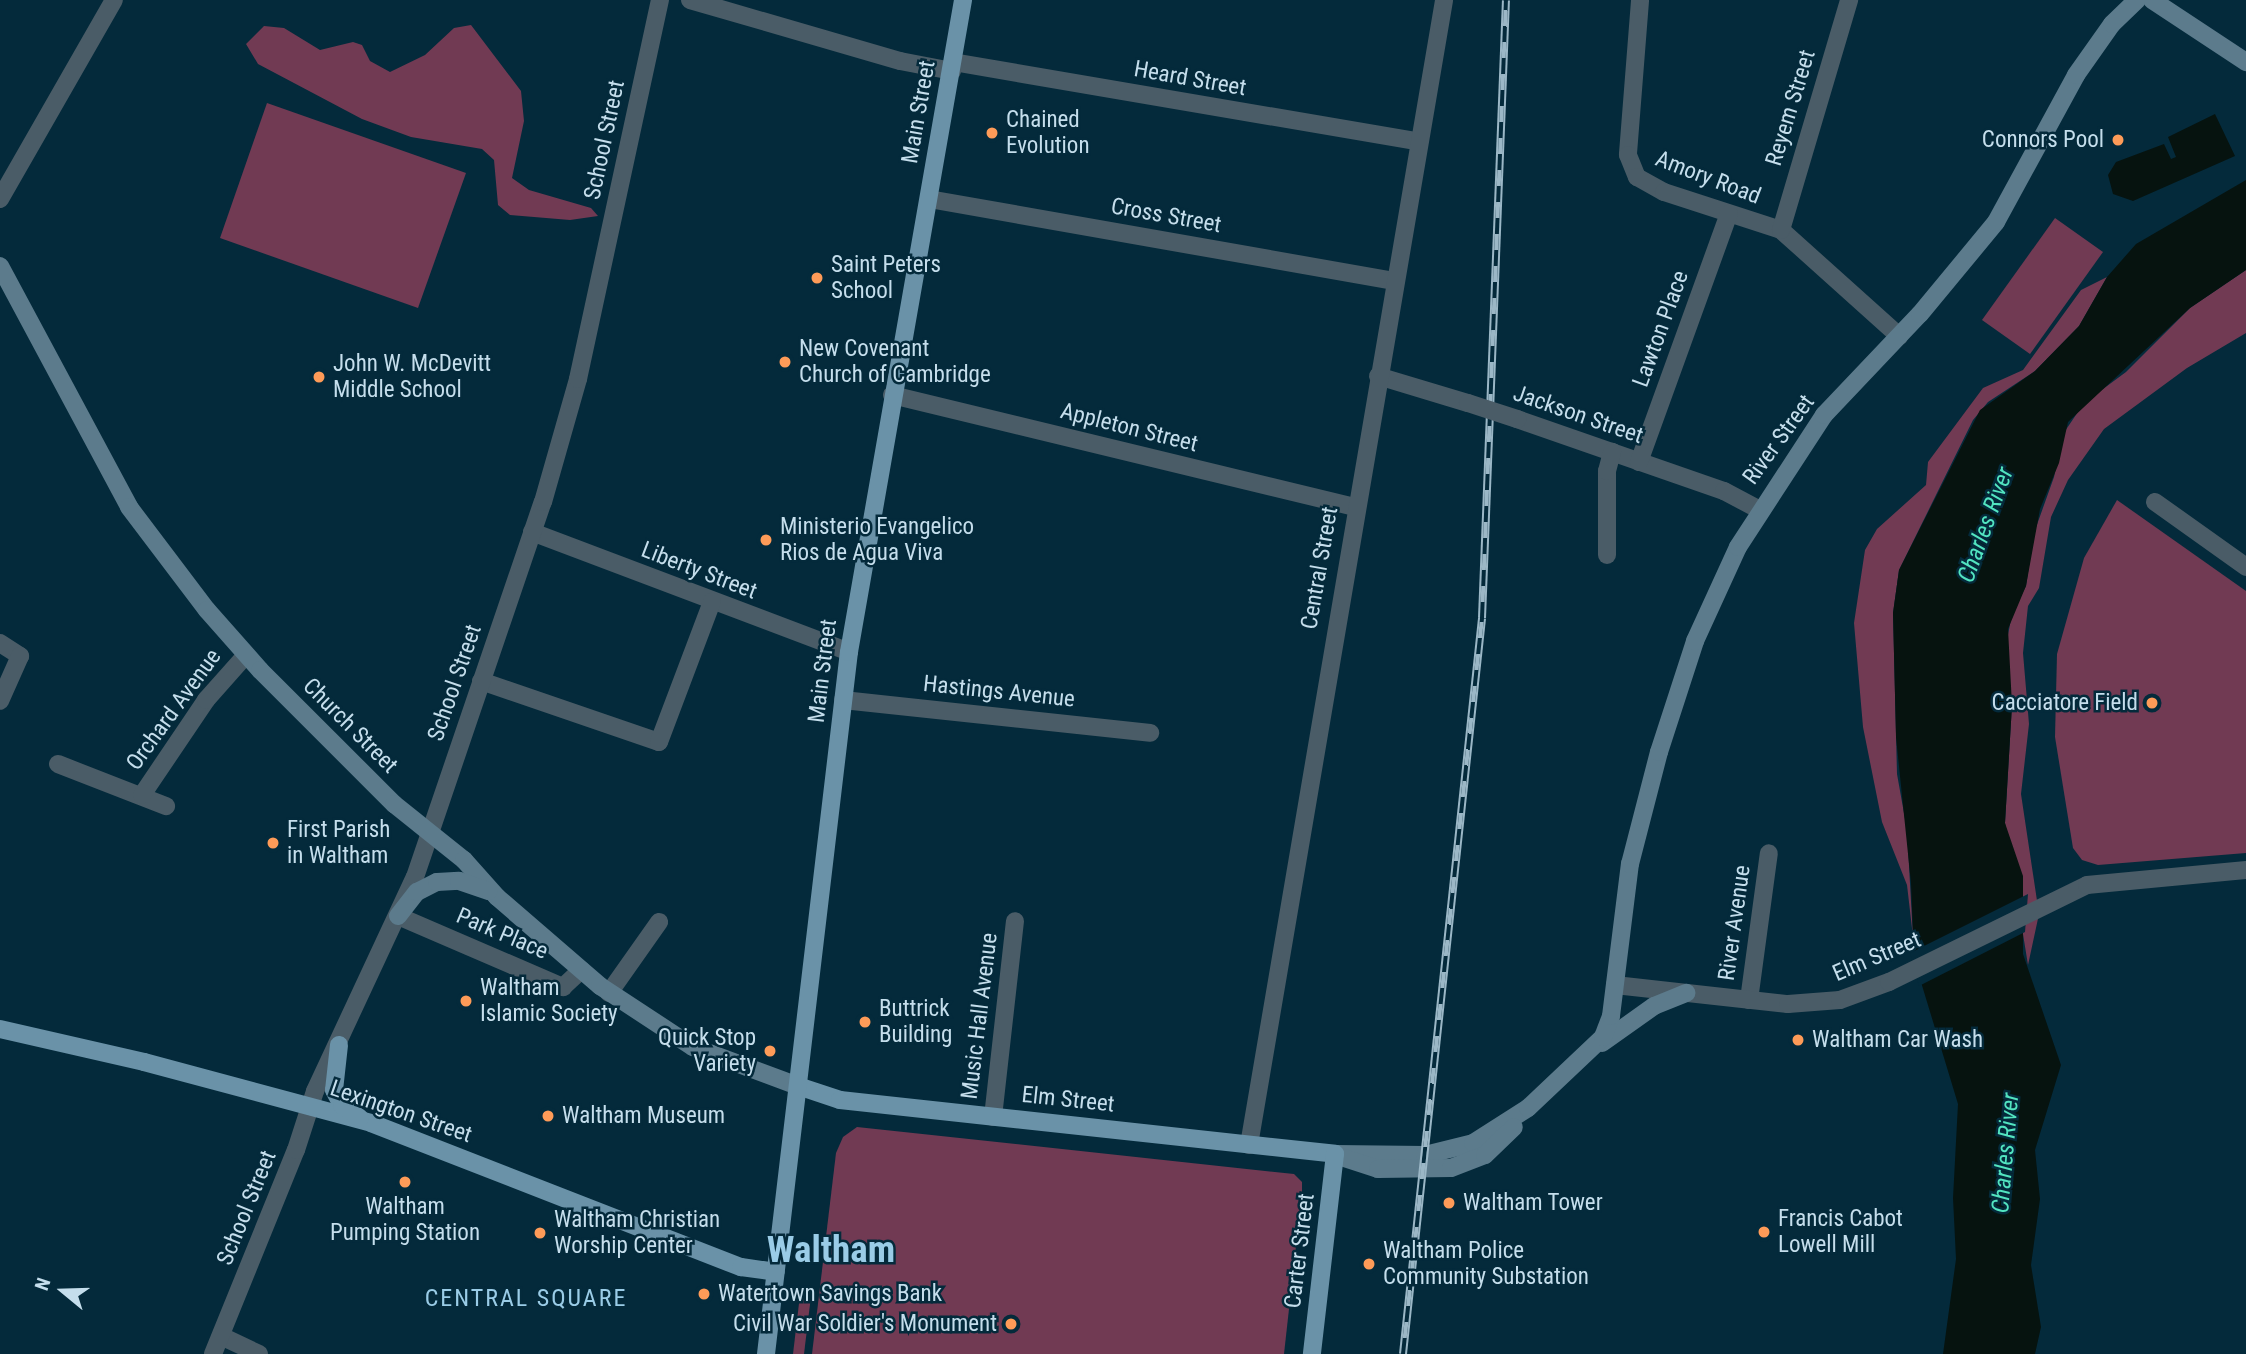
<!DOCTYPE html>
<style>
body{margin:0}
#map{position:relative;width:2246px;height:1354px;overflow:hidden;background:#042a3b;font-family:"Roboto Condensed",sans-serif}
div>[style]{position:absolute}
.green>*{inset:0;background:#713a53}
.water>*{inset:0;background:#06130f}
.pier>*{inset:0;background:#042a3b}
.minor>*{height:18px;margin:-9px;padding:0 9px;transform-origin:9px;border-radius:9px;background:#4a5c67}
.tertiary>*{height:18px;margin:-9px;padding:0 9px;transform-origin:9px;border-radius:9px;background:#4a5c67}
.secondary>*{height:18px;margin:-9px;padding:0 9px;transform-origin:9px;border-radius:9px;background:#5c7b8c}
.primary>*{height:18px;margin:-9px;padding:0 9px;transform-origin:9px;border-radius:9px;background:#6a92a8}
.rail>*{height:8px;margin-top:-4px;transform-origin:0;background:repeating-linear-gradient(90deg,#042a3b 0 16px,#9bb7c6 0 32px);box-sizing:border-box;border-block:2px solid #9bb7c6}
.minor-bridge>*{height:18px;margin:-9px;padding:0 9px;transform-origin:9px;border-radius:9px;background:#4a5c67}
.dots>*{width:19px;height:19px;translate:-50% -50%;box-sizing:border-box;border:4px solid #042a3b;border-radius:50%}
span{translate:-50% -50%;white-space:nowrap;text-align:center;line-height:1.15;-webkit-text-stroke:5px #042a3b;paint-order:stroke}
.street-label{font-size:23px;color:#c5deec}
.poi-label{font-size:23px;color:#c5deec}
.left{translate:0 -50%;text-align:left}
.right{translate:-100% -50%;text-align:right}
.water-label{font-size:24px;color:#52e4c0;font-style:italic}
.neighbourhood-label{font-size:24px;color:#9acce7;letter-spacing:2px}
.town-label{font-size:37px;color:#9acce7;font-weight:700}
.north{position:absolute;left:28px;top:1256px;width:70px;height:70px;-webkit-text-stroke:5px #042a3b;paint-order:stroke;rotate:289deg;font-size:19px;font-weight:700;line-height:28px;text-align:center;color:#c5deec}
.north::after{content:'';display:block;margin:auto;width:24px;height:32px;background:#c5deec;clip-path:polygon(50% 0,100% 100%,50% 72%,0 100%)}
</style>
<div id="map">
<div class="green">
<i style="clip-path:polygon(471px 25px,521px 91px,524px 121px,512px 178px,529px 190px,591px 208px,598px 216px,570px 220px,510px 215px,498px 205px,494px 160px,482px 149px,411px 137px,362px 119px,258px 64px,246px 44px,264px 26px,284px 28px,320px 50px,353px 42px,362px 45px,370px 61px,390px 72px,425px 55px,454px 28px)"></i>
<i style="clip-path:polygon(267px 103px,466px 173px,418px 308px,220px 238px)"></i>
<i style="clip-path:polygon(2055px 218px,2103px 252px,2030px 354px,1982px 320px)"></i>
<i style="clip-path:polygon(2246px 270px,2246px 333px,2187px 368px,2104px 429px,2068px 480px,2051px 517px,2039px 588px,2028px 606px,2023px 653px,2029px 724px,2021px 794px,2039px 914px,2028px 965px,2005px 823px,2012px 705px,2006px 645px,2012px 614px,2026px 586px,2034px 533px,2054px 477px,2063px 434px,2084px 403px,2126px 372px,2190px 308px)"></i>
<i style="clip-path:polygon(2107px 277px,2079px 326px,2035px 371px,1988px 402px,1973px 420px,1899px 570px,1893px 613px,1897px 774px,1907px 830px,1913px 937px,1907px 885px,1882px 822px,1863px 727px,1854px 623px,1865px 550px,1877px 529px,1926px 485px,1928px 462px,1983px 388px,2023px 370px,2081px 290px)"></i>
<i style="clip-path:polygon(2117px 500px,2246px 591px,2246px 853px,2098px 865px,2082px 860px,2073px 848px,2055px 737px,2057px 654px,2084px 558px)"></i>
<i style="clip-path:polygon(857px 1127px,1294px 1174px,1302px 1182px,1302px 1192px,1284px 1354px,812px 1354px,836px 1153px,843px 1137px)"></i>
<i style="clip-path:polygon(800px 1295px,811px 1296px,804px 1354px,793px 1354px)"></i>
</div>
<div class="water">
<i style="clip-path:polygon(2215px 114px,2235px 156px,2133px 201px,2113px 194px,2108px 175px,2116px 162px,2164px 144px,2171px 159px,2176px 157px,2168px 137px)"></i>
<i style="clip-path:polygon(2246px 180px,2246px 270px,2190px 308px,2068px 422px,2059px 463px,2040px 509px,2026px 586px,2008px 629px,2012px 705px,2005px 823px,2023px 876px,2023px 954px,2061px 1065px,2035px 1150px,2040px 1199px,2031px 1265px,2041px 1327px,2035px 1354px,1943px 1354px,1956px 1259px,1953px 1198px,1958px 1104px,1914px 959px,1911px 883px,1896px 737px,1893px 613px,1899px 570px,1980px 410px,2035px 371px,2079px 326px,2107px 277px,2136px 244px)"></i>
</div>
<div class="pier">
<i style="clip-path:polygon(2028px 894px,2025px 932px,1919px 986px,1910px 953px)"></i>
</div>
<div class="minor">
<i style="left:1640px;top:1px;width:154px;rotate:94.5deg"></i>
<i style="left:1628px;top:155px;width:24px;rotate:68deg"></i>
<i style="left:1637px;top:177px;width:31px;rotate:29deg"></i>
<i style="left:1664px;top:192px;width:123px;rotate:18deg"></i>
<i style="left:1781px;top:230px;width:159px;rotate:41.9deg"></i>
<i style="left:953px;top:62px;width:473px;rotate:9.7deg"></i>
<i style="left:0;top:199px;width:229px;rotate:-60.2deg"></i>
<i style="left:929px;top:199px;width:473px;rotate:10deg"></i>
<i style="left:1781px;top:230px;width:240px;rotate:-73.5deg"></i>
<i style="left:1378px;top:376px;width:94px;rotate:16.7deg"></i>
<i style="left:892px;top:395px;width:476px;rotate:13.6deg"></i>
<i style="left:1517px;top:419px;width:219px;rotate:19.2deg"></i>
<i style="left:1724px;top:491px;width:40px;rotate:28deg"></i>
<i style="left:1639px;top:462px;width:264px;rotate:-70.1deg"></i>
<i style="left:2155px;top:502px;width:112px;rotate:35.5deg"></i>
<i style="left:532px;top:532px;width:339px;rotate:20.7deg"></i>
<i style="left:1607px;top:555px;width:84px;rotate:-90deg"></i>
<i style="left:1607px;top:471px;width:20px;rotate:-75deg"></i>
<i style="left:0;top:643px;width:24px;rotate:33deg"></i>
<i style="left:20px;top:656px;width:49px;rotate:114deg"></i>
<i style="left:481px;top:681px;width:188px;rotate:18.9deg"></i>
<i style="left:659px;top:742px;width:150px;rotate:-69.3deg"></i>
<i style="left:843px;top:700px;width:309px;rotate:6.1deg"></i>
<i style="left:58px;top:764px;width:116px;rotate:21.3deg"></i>
<i style="left:142px;top:795px;width:115px;rotate:-56deg"></i>
<i style="left:206px;top:700px;width:60px;rotate:-48.4deg"></i>
<i style="left:398px;top:916px;width:180px;rotate:23.3deg"></i>
<i style="left:563px;top:987px;width:25px;rotate:-43deg"></i>
<i style="left:609px;top:993px;width:87px;rotate:-54.8deg"></i>
<i style="left:1749px;top:1000px;width:148px;rotate:-82.3deg"></i>
<i style="left:993px;top:1117px;width:197px;rotate:-83.6deg"></i>
</div>
<div class="tertiary">
<i style="left:690px;top:0;width:219px;rotate:16.2deg"></i>
<i style="left:900px;top:61px;width:53px;rotate:10.9deg"></i>
<i style="left:1615px;top:985px;width:174px;rotate:6.3deg"></i>
<i style="left:1788px;top:1004px;width:52px;rotate:-4.4deg"></i>
<i style="left:1840px;top:1000px;width:52px;rotate:-20.2deg"></i>
<i style="left:1889px;top:982px;width:220px;rotate:-26.1deg"></i>
<i style="left:2087px;top:885px;width:160px;rotate:-5.4deg"></i>
<i style="left:1249px;top:1145px;width:1161px;rotate:-80.33deg"></i>
<i style="left:221px;top:1336px;width:42px;rotate:25.3deg"></i>
<i style="left:213px;top:1354px;width:220px;rotate:-67.9deg"></i>
<i style="left:296px;top:1150px;width:62px;rotate:-72.1deg"></i>
<i style="left:315px;top:1091px;width:236px;rotate:-65deg"></i>
<i style="left:415px;top:877px;width:396px;rotate:-71.2deg"></i>
<i style="left:543px;top:502px;width:128px;rotate:-74.1deg"></i>
<i style="left:578px;top:379px;width:388px;rotate:-77.8deg"></i>
</div>
<div class="secondary">
<i style="left:2152px;top:0;width:113px;rotate:33.4deg"></i>
<i style="left:0;top:266px;width:273px;rotate:61.8deg"></i>
<i style="left:129px;top:507px;width:129px;rotate:52.9deg"></i>
<i style="left:207px;top:610px;width:80px;rotate:48.5deg"></i>
<i style="left:260px;top:670px;width:190px;rotate:45deg"></i>
<i style="left:394px;top:804px;width:90px;rotate:38.7deg"></i>
<i style="left:464px;top:860px;width:50px;rotate:48.3deg"></i>
<i style="left:497px;top:897px;width:136px;rotate:40.8deg"></i>
<i style="left:600px;top:986px;width:111px;rotate:33.3deg"></i>
<i style="left:693px;top:1047px;width:112px;rotate:20.4deg"></i>
<i style="left:398px;top:916px;width:31px;rotate:-52deg"></i>
<i style="left:417px;top:892px;width:22px;rotate:-27deg"></i>
<i style="left:437px;top:882px;width:22px;rotate:-3deg"></i>
<i style="left:459px;top:881px;width:31px;rotate:19deg"></i>
<i style="left:1602px;top:1043px;width:64px;rotate:-35.4deg"></i>
<i style="left:1654px;top:1006px;width:35px;rotate:-22deg"></i>
<i style="left:1335px;top:1154px;width:90px;rotate:0.6deg"></i>
<i style="left:1425px;top:1155px;width:49px;rotate:-14deg"></i>
<i style="left:1473px;top:1143px;width:65px;rotate:-32.5deg"></i>
<i style="left:1528px;top:1108px;width:103px;rotate:-43.4deg"></i>
<i style="left:1603px;top:1037px;width:22px;rotate:-69deg"></i>
<i style="left:1611px;top:1016px;width:153px;rotate:-82.9deg"></i>
<i style="left:1630px;top:864px;width:116px;rotate:-75.5deg"></i>
<i style="left:1659px;top:752px;width:117px;rotate:-72deg"></i>
<i style="left:1695px;top:641px;width:103px;rotate:-65.4deg"></i>
<i style="left:1738px;top:547px;width:158px;rotate:-56.9deg"></i>
<i style="left:1824px;top:415px;width:139px;rotate:-46.5deg"></i>
<i style="left:1920px;top:314px;width:119px;rotate:-50.4deg"></i>
<i style="left:1996px;top:222px;width:167px;rotate:-61.4deg"></i>
<i style="left:2076px;top:75px;width:62px;rotate:-54.8deg"></i>
<i style="left:2112px;top:24px;width:35px;rotate:-44deg"></i>
<i style="left:1338px;top:1156px;width:42px;rotate:18deg"></i>
<i style="left:1378px;top:1169px;width:73px;rotate:-0.8deg"></i>
<i style="left:1451px;top:1168px;width:36px;rotate:-21deg"></i>
<i style="left:1485px;top:1155px;width:40px;rotate:-44deg"></i>
</div>
<div class="primary">
<i style="left:0;top:1029px;width:148px;rotate:12.9deg"></i>
<i style="left:144px;top:1062px;width:235px;rotate:15deg"></i>
<i style="left:371px;top:1123px;width:397px;rotate:21.3deg"></i>
<i style="left:741px;top:1267px;width:35px;rotate:8deg"></i>
<i style="left:339px;top:1045px;width:45px;rotate:96.3deg"></i>
<i style="left:334px;top:1090px;width:17px;rotate:62deg"></i>
<i style="left:342px;top:1105px;width:22px;rotate:36deg"></i>
<i style="left:798px;top:1086px;width:44px;rotate:18.4deg"></i>
<i style="left:840px;top:1100px;width:498px;rotate:6.2deg"></i>
<i style="left:1335px;top:1154px;width:201px;rotate:96.6deg"></i>
<i style="left:766px;top:1354px;width:707px;rotate:-83.26deg"></i>
<i style="left:849px;top:652px;width:662px;rotate:-80.08deg"></i>
</div>
<div class="rail">
<i style="left:1403px;top:1354px;width:740px;rotate:-83.87deg"></i>
<i style="left:1482px;top:618px;width:618px;rotate:-87.78deg"></i>
</div>
<div class="minor-bridge">
<i style="left:1468px;top:403px;width:52px;rotate:18.1deg"></i>
</div>
<div class="dots">
<i style="left:992px;top:133px;background:#fe9b58"></i>
<i style="left:2118px;top:140px;background:#fe9b58"></i>
<i style="left:817px;top:278px;background:#fe9b58"></i>
<i style="left:785px;top:362px;background:#fe9b58"></i>
<i style="left:319px;top:377px;background:#fe9b58"></i>
<i style="left:766px;top:540px;background:#fe9b58"></i>
<i style="left:2152px;top:703px;background:#fe9b58"></i>
<i style="left:273px;top:843px;background:#fe9b58"></i>
<i style="left:466px;top:1001px;background:#fe9b58"></i>
<i style="left:865px;top:1022px;background:#fe9b58"></i>
<i style="left:1798px;top:1040px;background:#fe9b58"></i>
<i style="left:770px;top:1051px;background:#fe9b58"></i>
<i style="left:548px;top:1116px;background:#fe9b58"></i>
<i style="left:405px;top:1182px;background:#fe9b58"></i>
<i style="left:1449px;top:1203px;background:#fe9b58"></i>
<i style="left:1764px;top:1232px;background:#fe9b58"></i>
<i style="left:540px;top:1233px;background:#fe9b58"></i>
<i style="left:1369px;top:1264px;background:#fe9b58"></i>
<i style="left:704px;top:1294px;background:#fe9b58"></i>
<i style="left:1011px;top:1324px;background:#fe9b58"></i>
</div>
<div class="street-label">
<span style="left:1190px;top:79px;rotate:10deg">Heard Street</span>
<span style="left:1791px;top:108px;rotate:-73deg">Reyem Street</span>
<span style="left:919px;top:112px;rotate:-80deg">Main Street</span>
<span style="left:605px;top:140px;rotate:-78deg">School Street</span>
<span style="left:1708px;top:178px;rotate:21deg">Amory Road</span>
<span style="left:1166px;top:216px;rotate:10deg">Cross Street</span>
<span style="left:1661px;top:329px;rotate:-70deg">Lawton Place</span>
<span style="left:1578px;top:415px;rotate:19deg">Jackson Street</span>
<span style="left:1129px;top:428px;rotate:14deg">Appleton Street</span>
<span style="left:1779px;top:440px;rotate:-54deg">River Street</span>
<span style="left:1320px;top:568px;rotate:-80deg">Central Street</span>
<span style="left:699px;top:571px;rotate:21deg">Liberty Street</span>
<span style="left:823px;top:671px;rotate:-83deg">Main Street</span>
<span style="left:455px;top:683px;rotate:-71deg">School Street</span>
<span style="left:999px;top:692px;rotate:6deg">Hastings Avenue</span>
<span style="left:174px;top:710px;rotate:-54deg">Orchard Avenue</span>
<span style="left:350px;top:726px;rotate:45deg">Church Street</span>
<span style="left:1735px;top:923px;rotate:-82deg">River Avenue</span>
<span style="left:502px;top:934px;rotate:23deg">Park Place</span>
<span style="left:1877px;top:957px;rotate:-23deg">Elm Street</span>
<span style="left:980px;top:1016px;rotate:-83deg">Music Hall Avenue</span>
<span style="left:1068px;top:1100px;rotate:6deg">Elm Street</span>
<span style="left:401px;top:1112px;rotate:19deg">Lexington Street</span>
<span style="left:247px;top:1208px;rotate:-68deg">School Street</span>
<span style="left:1300px;top:1251px;rotate:-83deg">Carter Street</span>
</div>
<div class="poi-label">
<span class="left" style="left:1006px;top:133px">Chained<br>Evolution</span>
<span class="right" style="left:2104px;top:140px">Connors Pool</span>
<span class="left" style="left:831px;top:278px">Saint Peters<br>School</span>
<span class="left" style="left:799px;top:362px">New Covenant<br>Church of Cambridge</span>
<span class="left" style="left:333px;top:377px">John W. McDevitt<br>Middle School</span>
<span class="left" style="left:780px;top:540px">Ministerio Evangelico<br>Rios de Agua Viva</span>
<span class="right" style="left:2138px;top:703px">Cacciatore Field</span>
<span class="left" style="left:287px;top:843px">First Parish<br>in Waltham</span>
<span class="left" style="left:480px;top:1001px">Waltham<br>Islamic Society</span>
<span class="left" style="left:879px;top:1022px">Buttrick<br>Building</span>
<span class="right" style="left:756px;top:1051px">Quick Stop<br>Variety</span>
<span class="left" style="left:1812px;top:1040px">Waltham Car Wash</span>
<span class="left" style="left:562px;top:1116px">Waltham Museum</span>
<span class="left" style="left:1463px;top:1203px">Waltham Tower</span>
<span style="left:405px;top:1220px">Waltham<br>Pumping Station</span>
<span class="left" style="left:1778px;top:1232px">Francis Cabot<br>Lowell Mill</span>
<span class="left" style="left:554px;top:1233px">Waltham Christian<br>Worship Center</span>
<span class="left" style="left:1383px;top:1264px">Waltham Police<br>Community Substation</span>
<span class="left" style="left:718px;top:1294px">Watertown Savings Bank</span>
<span class="right" style="left:997px;top:1324px">Civil War Soldier's Monument</span>
</div>
<div class="water-label">
<span style="left:1986px;top:525px;rotate:-70deg">Charles River</span>
<span style="left:2006px;top:1153px;rotate:-85deg">Charles River</span>
</div>
<div class="neighbourhood-label">
<span style="left:526px;top:1299px">CENTRAL SQUARE</span>
</div>
<div class="town-label">
<span style="left:831px;top:1250px">Waltham</span>
</div>
<div class="north">N</div>
</div>
